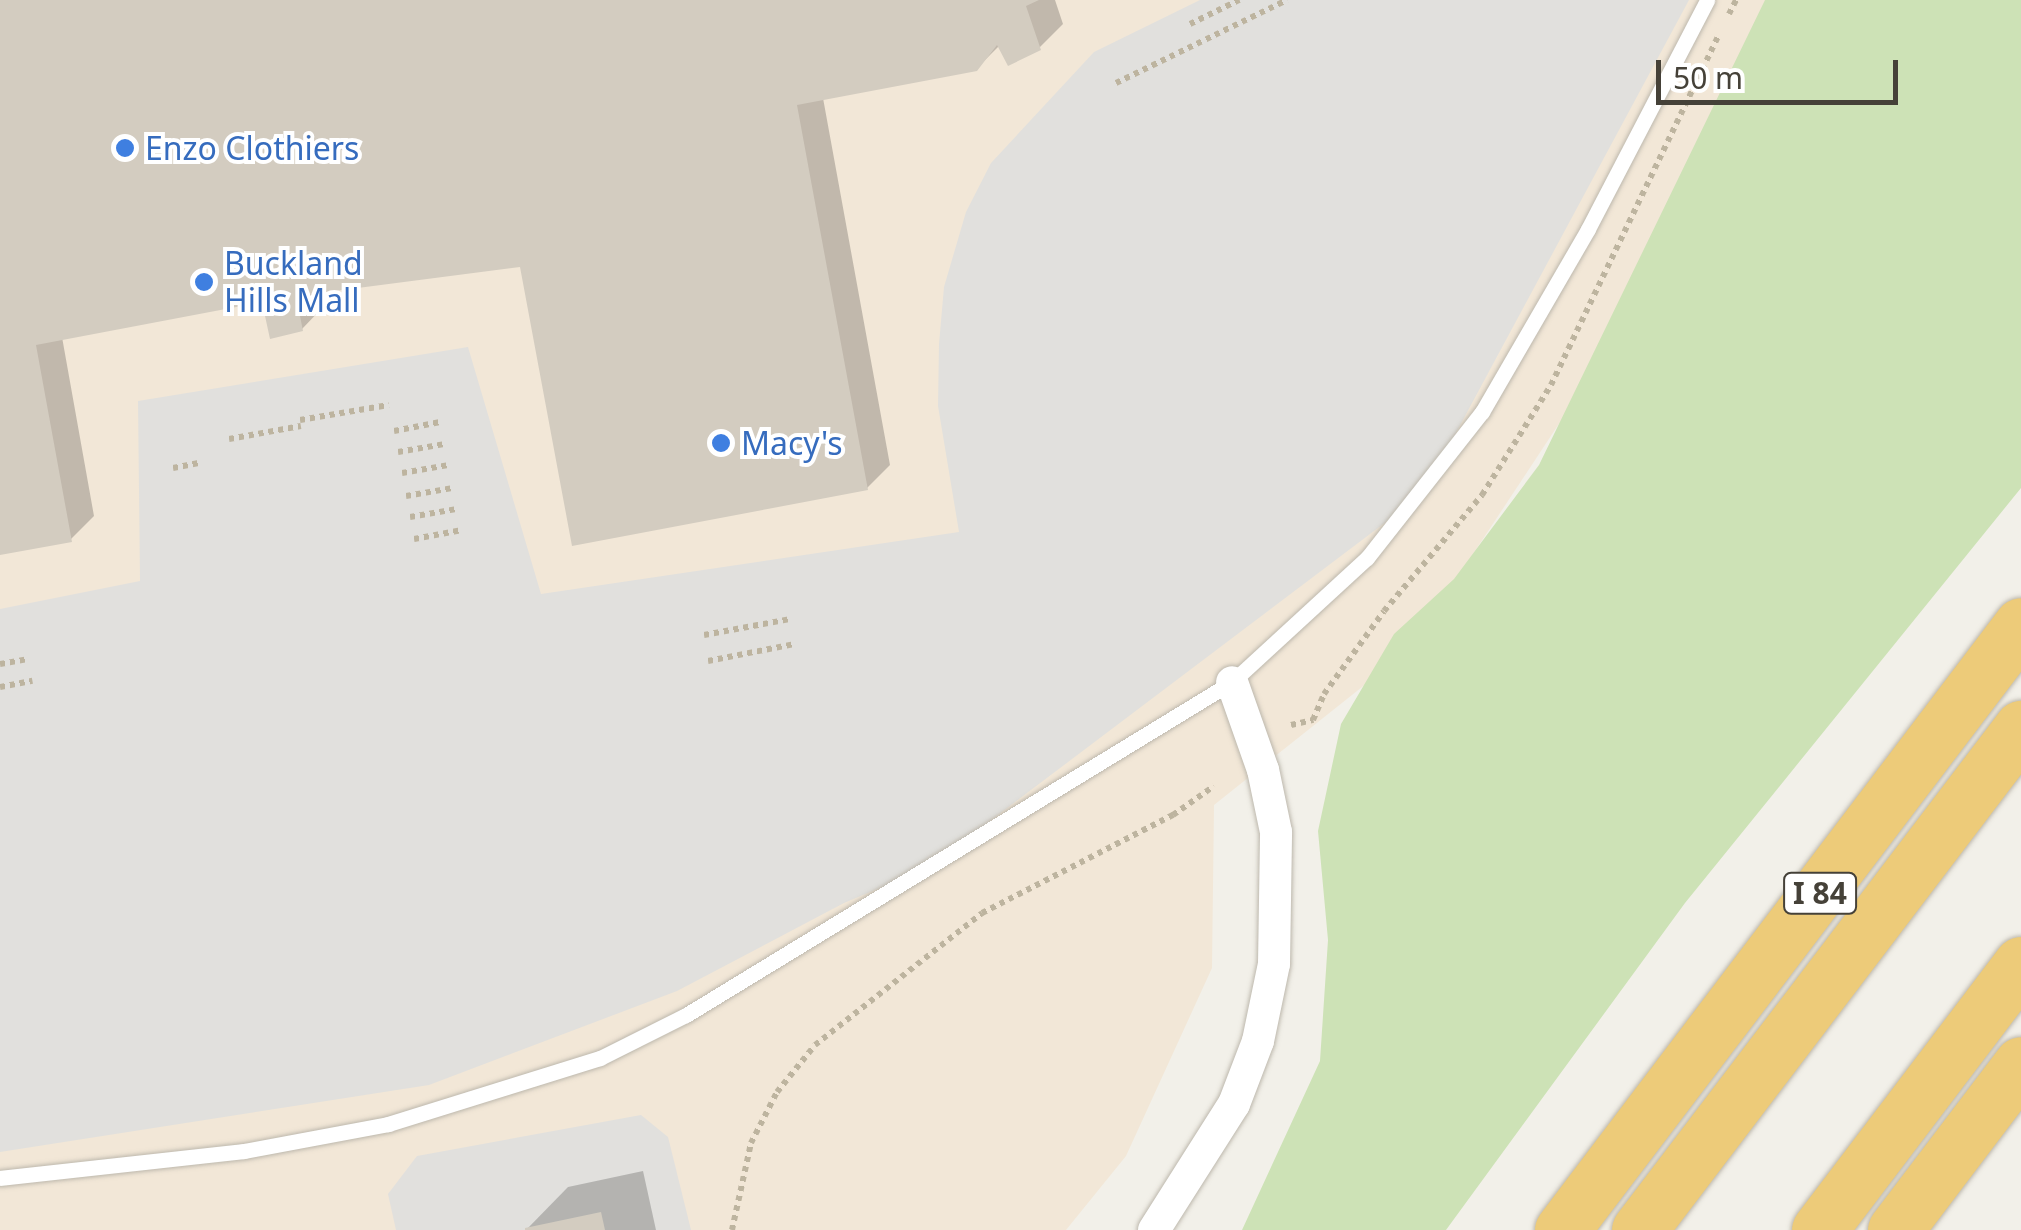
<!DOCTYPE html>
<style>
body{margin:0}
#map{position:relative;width:2021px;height:1230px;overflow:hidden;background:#f2f0e9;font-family:"Noto Sans",sans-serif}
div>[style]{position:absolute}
.commercial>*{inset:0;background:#f2e7d7}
.green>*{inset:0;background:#cde2b6}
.parking>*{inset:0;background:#e1e0dd}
.shadow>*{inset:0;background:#0003}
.building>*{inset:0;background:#d3ccc0}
.path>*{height:6px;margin-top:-3px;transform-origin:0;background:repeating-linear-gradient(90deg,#bdb49f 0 5px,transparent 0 10px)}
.roads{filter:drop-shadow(0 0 2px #bdb8ad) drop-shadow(0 0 2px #bdb8ad)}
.lane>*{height:15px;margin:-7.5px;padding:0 7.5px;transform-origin:7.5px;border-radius:7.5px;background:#fff}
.street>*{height:32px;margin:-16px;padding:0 16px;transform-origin:16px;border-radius:16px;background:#fff}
.highway>*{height:55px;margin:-27.5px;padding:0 27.5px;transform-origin:27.5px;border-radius:27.5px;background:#edcb79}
.dots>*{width:28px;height:28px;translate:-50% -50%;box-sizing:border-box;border:5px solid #fff;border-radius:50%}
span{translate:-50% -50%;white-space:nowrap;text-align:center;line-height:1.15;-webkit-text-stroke:8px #fff;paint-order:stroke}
.shield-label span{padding:2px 8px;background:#fff;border:2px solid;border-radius:8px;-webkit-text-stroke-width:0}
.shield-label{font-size:30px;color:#454138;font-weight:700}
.shop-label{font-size:32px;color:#366cbe}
.left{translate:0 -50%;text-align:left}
.scale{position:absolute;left:1656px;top:60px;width:242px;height:45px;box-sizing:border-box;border:5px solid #454138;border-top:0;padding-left:12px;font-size:30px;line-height:35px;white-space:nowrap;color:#454138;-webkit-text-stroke:8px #fff;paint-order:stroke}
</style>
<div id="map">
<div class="commercial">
<i style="clip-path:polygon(0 0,1781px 0,1595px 369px,1411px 648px,1214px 805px,1212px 968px,1126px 1156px,1066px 1230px,0 1230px)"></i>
</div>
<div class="green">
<i style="clip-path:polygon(1765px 0,2021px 0,2021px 488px,1685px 903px,1446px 1230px,1242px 1230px,1320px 1061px,1328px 940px,1318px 831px,1341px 724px,1394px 634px,1454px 579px,1539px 465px)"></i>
</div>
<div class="parking">
<i style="clip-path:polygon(1200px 0,1689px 0,1423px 494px,929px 867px,844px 903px,677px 991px,429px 1085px,0 1152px,0 609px,140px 581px,138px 401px,468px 347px,541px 594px,959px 532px,938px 406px,939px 344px,944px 287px,966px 212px,991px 163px,1094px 52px)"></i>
<i style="clip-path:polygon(641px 1115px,668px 1137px,691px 1230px,396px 1230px,388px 1194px,417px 1156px)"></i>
</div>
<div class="shadow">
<i style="clip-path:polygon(0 0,1055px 0,1063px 24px,1039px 48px,1000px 45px,976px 69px,823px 98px,890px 465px,867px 488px,522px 264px,322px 290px,325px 305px,302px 329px,264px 300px,62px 337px,94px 516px,70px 540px,0 552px)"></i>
<i style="clip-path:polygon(643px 1171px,656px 1230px,526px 1230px,568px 1187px)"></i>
</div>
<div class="building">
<i style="clip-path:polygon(0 0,1039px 0,1026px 6px,1041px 50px,1008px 66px,997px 45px,977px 71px,797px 105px,868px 490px,572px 546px,520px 267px,296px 296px,303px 331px,270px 339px,262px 302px,36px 345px,72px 542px,0 555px)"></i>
<i style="clip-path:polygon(601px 1212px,605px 1230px,525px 1230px,525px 1228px)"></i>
</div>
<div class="path">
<i style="left:1729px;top:14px;width:16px;rotate:-63deg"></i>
<i style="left:1190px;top:24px;width:55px;rotate:-26.1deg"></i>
<i style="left:1116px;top:83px;width:190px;rotate:-25.9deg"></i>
<i style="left:300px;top:420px;width:90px;rotate:-9.6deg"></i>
<i style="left:394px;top:431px;width:47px;rotate:-11.1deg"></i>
<i style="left:229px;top:439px;width:73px;rotate:-10.2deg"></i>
<i style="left:398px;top:452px;width:48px;rotate:-9.7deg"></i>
<i style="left:173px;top:468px;width:26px;rotate:-11deg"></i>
<i style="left:402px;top:473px;width:48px;rotate:-9.7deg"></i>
<i style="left:406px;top:496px;width:48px;rotate:-9.7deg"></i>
<i style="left:410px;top:517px;width:48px;rotate:-9.7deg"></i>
<i style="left:414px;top:539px;width:49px;rotate:-10.6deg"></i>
<i style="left:704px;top:635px;width:87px;rotate:-10.5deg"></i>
<i style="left:708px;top:661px;width:89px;rotate:-11.1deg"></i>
<i style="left:0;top:664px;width:28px;rotate:-10deg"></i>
<i style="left:0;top:687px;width:33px;rotate:-11deg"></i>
<i style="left:1291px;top:725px;width:23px;rotate:-13deg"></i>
<i style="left:1313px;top:720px;width:28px;rotate:-67deg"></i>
<i style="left:1324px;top:694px;width:102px;rotate:-54.1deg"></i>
<i style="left:1384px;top:611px;width:152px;rotate:-49.8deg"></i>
<i style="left:1482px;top:495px;width:130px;rotate:-57.9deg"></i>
<i style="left:1551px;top:385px;width:389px;rotate:-64.4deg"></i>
<i style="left:732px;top:1230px;width:89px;rotate:-77.7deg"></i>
<i style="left:751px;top:1143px;width:57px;rotate:-63deg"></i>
<i style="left:777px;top:1092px;width:60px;rotate:-51deg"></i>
<i style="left:815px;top:1045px;width:213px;rotate:-38.3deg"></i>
<i style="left:982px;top:913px;width:215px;rotate:-27.2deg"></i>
<i style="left:1173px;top:815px;width:50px;rotate:-35.3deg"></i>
</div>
<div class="roads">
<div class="lane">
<i style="left:0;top:1178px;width:245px;rotate:-6.3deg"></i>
<i style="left:244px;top:1151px;width:147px;rotate:-10.6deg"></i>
<i style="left:388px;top:1124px;width:222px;rotate:-17.3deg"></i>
<i style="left:600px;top:1058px;width:96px;rotate:-26.6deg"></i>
<i style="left:686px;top:1015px;width:640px;rotate:-31.38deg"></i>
<i style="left:1232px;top:682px;width:183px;rotate:-42.6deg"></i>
<i style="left:1367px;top:558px;width:186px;rotate:-51.8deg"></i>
<i style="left:1482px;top:412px;width:211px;rotate:-59.9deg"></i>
<i style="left:1588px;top:229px;width:258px;rotate:-62.5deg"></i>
</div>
<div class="street">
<i style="left:1154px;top:1230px;width:149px;rotate:-57.6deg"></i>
<i style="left:1234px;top:1104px;width:67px;rotate:-69.1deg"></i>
<i style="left:1258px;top:1041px;width:79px;rotate:-78.3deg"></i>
<i style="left:1274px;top:964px;width:132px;rotate:-89.1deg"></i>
<i style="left:1276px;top:832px;width:63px;rotate:-101.8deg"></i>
<i style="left:1263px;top:770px;width:93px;rotate:-109.4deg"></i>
</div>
<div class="highway">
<i style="left:1562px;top:1230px;width:759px;rotate:-52.81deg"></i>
<i style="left:1639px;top:1230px;width:631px;rotate:-52.73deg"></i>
<i style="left:1819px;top:1230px;width:334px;rotate:-52.8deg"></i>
<i style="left:1895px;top:1230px;width:208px;rotate:-52.8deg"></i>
</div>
</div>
<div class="dots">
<i style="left:125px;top:148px;background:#3f7fe0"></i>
<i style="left:204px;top:282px;background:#3f7fe0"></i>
<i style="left:721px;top:443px;background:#3f7fe0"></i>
</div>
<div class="shield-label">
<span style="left:1820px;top:893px">I 84</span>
</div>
<div class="shop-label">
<span class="left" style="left:145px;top:148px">Enzo Clothiers</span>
<span class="left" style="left:224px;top:282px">Buckland<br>Hills Mall</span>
<span class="left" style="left:741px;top:443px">Macy's</span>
</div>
<div class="scale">50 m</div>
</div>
